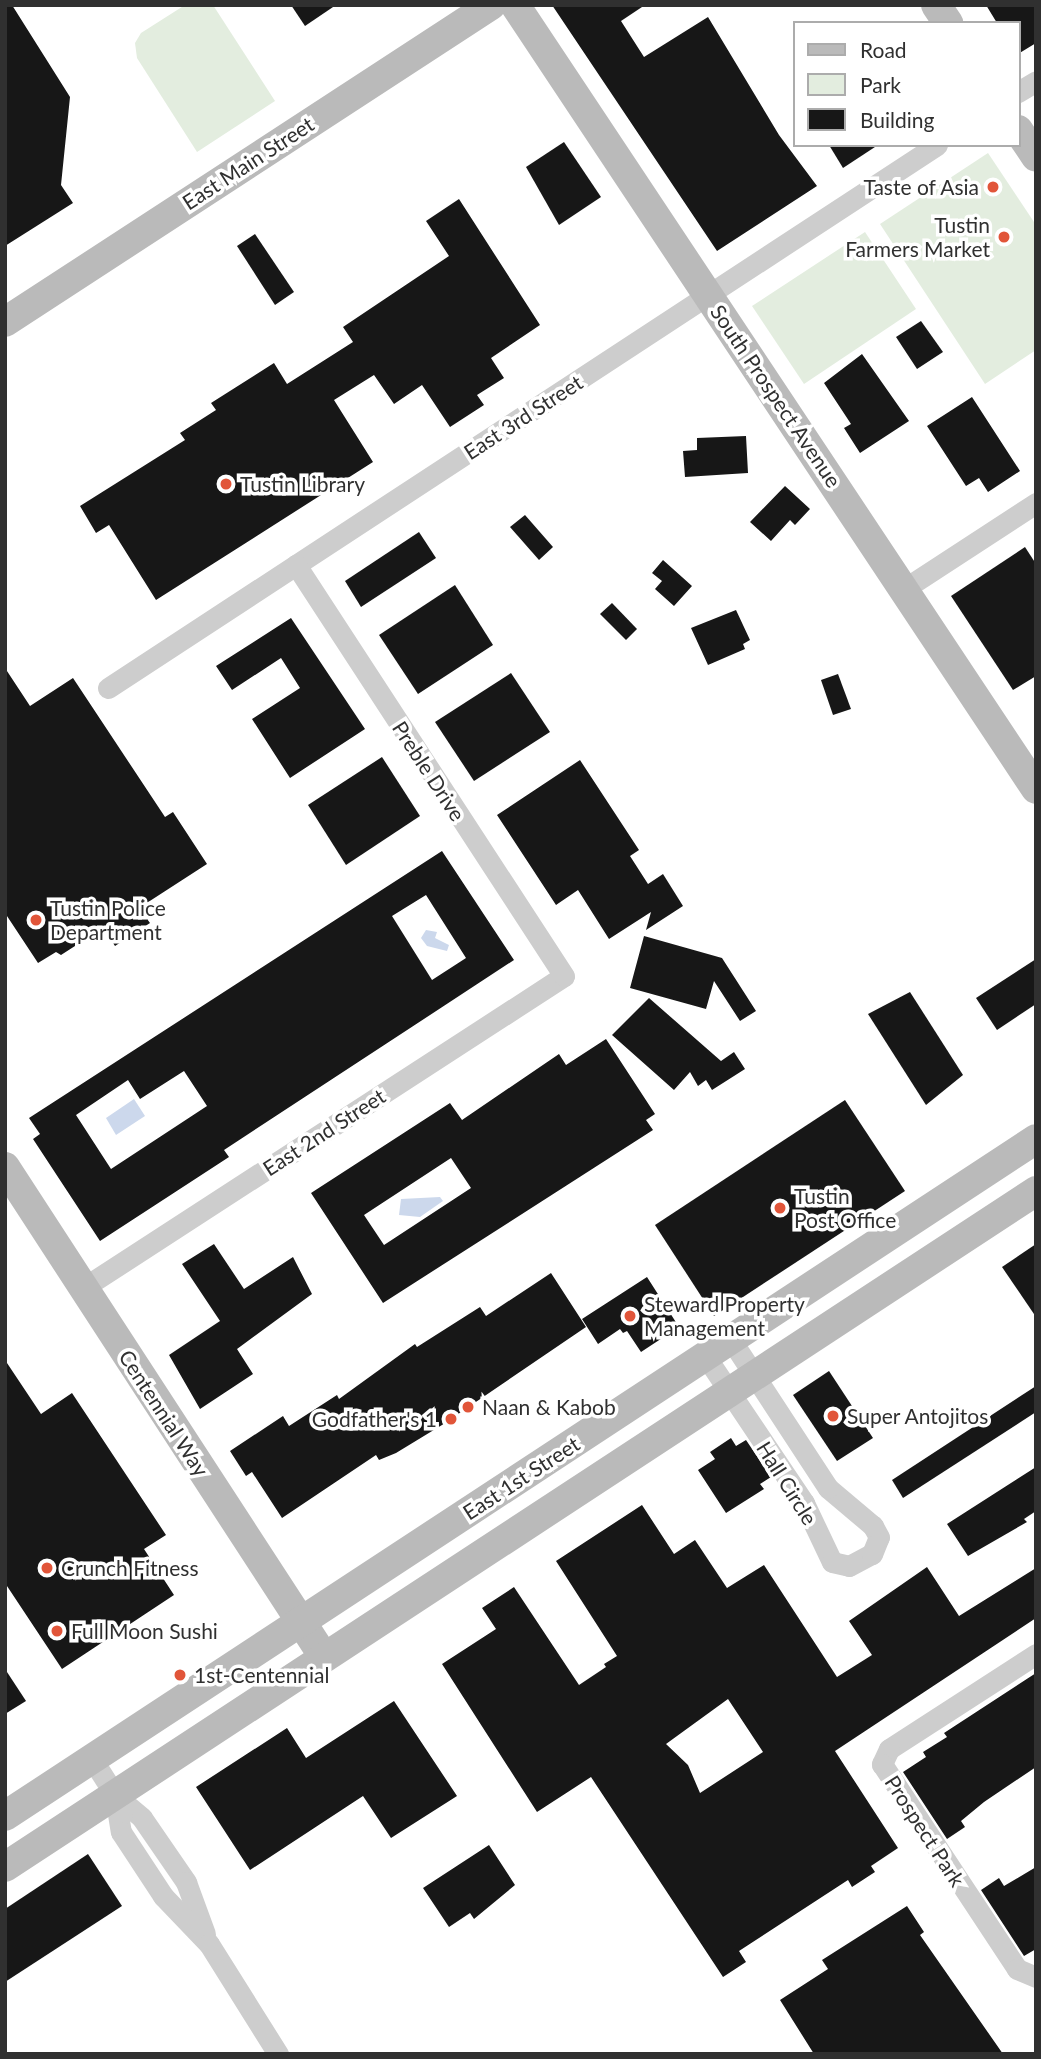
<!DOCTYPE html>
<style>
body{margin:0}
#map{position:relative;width:1041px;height:2059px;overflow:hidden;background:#fff;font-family:Lato,sans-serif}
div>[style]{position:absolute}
.green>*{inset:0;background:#e3eddf}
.water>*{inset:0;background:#ccd8ec}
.building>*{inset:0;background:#171717}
.street>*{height:21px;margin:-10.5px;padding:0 10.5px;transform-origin:10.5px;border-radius:10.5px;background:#cdcdcd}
.secondary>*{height:30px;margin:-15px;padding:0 15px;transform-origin:15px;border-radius:15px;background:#bababa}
.dots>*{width:19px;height:19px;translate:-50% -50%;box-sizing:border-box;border:4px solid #fff;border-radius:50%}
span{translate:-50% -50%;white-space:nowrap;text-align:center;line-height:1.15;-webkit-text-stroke:7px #fff;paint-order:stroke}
.street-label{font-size:21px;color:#303030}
.poi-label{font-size:21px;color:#303030}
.right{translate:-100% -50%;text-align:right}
.left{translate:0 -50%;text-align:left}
.frame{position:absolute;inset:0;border:7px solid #303030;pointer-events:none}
.legend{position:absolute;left:793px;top:21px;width:228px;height:126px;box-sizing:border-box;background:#fff;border:2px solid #acacac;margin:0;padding:9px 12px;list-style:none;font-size:21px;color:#303030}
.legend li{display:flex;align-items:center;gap:14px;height:35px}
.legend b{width:35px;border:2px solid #acacac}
</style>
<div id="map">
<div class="green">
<i style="clip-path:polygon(185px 5px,213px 5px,275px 101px,197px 152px,137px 58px,135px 43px,141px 33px)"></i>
<i style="clip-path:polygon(988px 153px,1036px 225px,1036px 350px,985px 384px,880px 224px)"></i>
<i style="clip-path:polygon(865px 232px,916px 309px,804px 384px,752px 306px)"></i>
</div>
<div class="water">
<i style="clip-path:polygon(426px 930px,437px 932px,435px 938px,449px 945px,447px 951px,427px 946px,421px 938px)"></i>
<i style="clip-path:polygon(134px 1099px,145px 1116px,116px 1135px,106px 1118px)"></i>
<i style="clip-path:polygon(440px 1197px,443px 1201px,420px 1217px,399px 1215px,401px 1199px)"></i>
</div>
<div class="building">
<i style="clip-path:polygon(5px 5px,12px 5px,70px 97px,61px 185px,73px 203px,5px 246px)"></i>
<i style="clip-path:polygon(291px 5px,336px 5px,305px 26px)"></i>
<i style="clip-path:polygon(552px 5px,645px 5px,621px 21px,644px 57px,708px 17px,779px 135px,817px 186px,717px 251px)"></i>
<i style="clip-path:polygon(986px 5px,1036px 5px,1036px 43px,1018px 54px,1018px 23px,997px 23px)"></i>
<i style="clip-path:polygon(564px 142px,601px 197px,559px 225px,526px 167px)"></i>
<i style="clip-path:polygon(829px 145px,878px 145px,843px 168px)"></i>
<i style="clip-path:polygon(459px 199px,540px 325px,491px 358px,504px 378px,477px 395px,484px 405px,450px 427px,422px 385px,394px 404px,374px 375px,334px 400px,373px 462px,156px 600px,109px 525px,96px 533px,80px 506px,185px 440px,180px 433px,216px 410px,211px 403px,274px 363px,287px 384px,353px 342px,343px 327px,449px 256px,426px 221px)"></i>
<i style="clip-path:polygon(255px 234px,294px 292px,275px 305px,237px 246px)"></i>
<i style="clip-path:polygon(921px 321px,943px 352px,917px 369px,896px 337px)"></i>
<i style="clip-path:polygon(862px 354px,909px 421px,860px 453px,844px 428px,851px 424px,824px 383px)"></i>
<i style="clip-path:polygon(972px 397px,1020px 471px,988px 492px,979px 478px,966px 486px,927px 426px)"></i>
<i style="clip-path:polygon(746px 436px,748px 473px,685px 477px,683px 451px,697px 450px,697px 438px)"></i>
<i style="clip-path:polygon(785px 486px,810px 509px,795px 525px,790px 520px,771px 541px,750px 522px)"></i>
<i style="clip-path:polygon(525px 515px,553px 547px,539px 560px,510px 527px)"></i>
<i style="clip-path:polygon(419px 532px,436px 558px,361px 607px,345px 581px)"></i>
<i style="clip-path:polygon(1025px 547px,1036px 564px,1036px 676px,1013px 690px,951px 596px)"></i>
<i style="clip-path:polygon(663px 560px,692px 586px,674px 606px,655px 589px,662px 581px,652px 573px)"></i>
<i style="clip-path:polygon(455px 585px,493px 645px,418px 694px,379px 635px)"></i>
<i style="clip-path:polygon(612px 603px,637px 629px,626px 640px,600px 614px)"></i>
<i style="clip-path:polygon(736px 610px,750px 640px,743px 644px,745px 649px,708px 665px,691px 628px)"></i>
<i style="clip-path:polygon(291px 618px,365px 729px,290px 778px,252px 719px,300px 688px,281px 658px,232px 690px,216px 666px)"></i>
<i style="clip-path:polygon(5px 668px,30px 706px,73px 678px,165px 817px,173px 812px,207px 864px,139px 908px,150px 923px,115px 946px,103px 928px,61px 955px,56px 952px,38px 963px,5px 913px)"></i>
<i style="clip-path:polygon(511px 673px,550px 732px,474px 781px,435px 722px)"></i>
<i style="clip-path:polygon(838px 674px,851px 709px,833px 715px,821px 680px)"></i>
<i style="clip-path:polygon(382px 757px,420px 816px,346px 865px,308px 805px)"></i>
<i style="clip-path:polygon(580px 760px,639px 850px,630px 856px,648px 884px,663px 874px,683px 906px,646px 930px,651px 912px,609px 939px,578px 890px,556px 905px,497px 815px)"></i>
<i style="clip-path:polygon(evenodd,442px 851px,514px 960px,224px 1150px,229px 1157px,100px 1241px,33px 1139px,40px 1134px,29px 1118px,442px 851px,426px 895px,466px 958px,432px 980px,392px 916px,426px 895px,442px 851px,184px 1071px,207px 1106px,111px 1169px,76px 1115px,128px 1080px,140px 1099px,184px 1071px)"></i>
<i style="clip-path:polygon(644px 936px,722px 958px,756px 1011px,740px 1021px,714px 981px,706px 1009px,630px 988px)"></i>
<i style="clip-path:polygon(1036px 959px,1036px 1004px,997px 1030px,976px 998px)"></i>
<i style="clip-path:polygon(910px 992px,963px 1075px,926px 1105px,868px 1014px)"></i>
<i style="clip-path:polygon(649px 998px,721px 1061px,734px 1052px,745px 1069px,712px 1090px,706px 1080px,698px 1086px,690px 1072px,674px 1090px,612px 1035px)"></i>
<i style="clip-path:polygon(evenodd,606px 1039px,655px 1114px,646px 1120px,653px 1130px,383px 1303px,311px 1193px,450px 1103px,462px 1120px,559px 1054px,566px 1065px,606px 1039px,451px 1158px,471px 1188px,384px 1245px,364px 1215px,451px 1158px)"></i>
<i style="clip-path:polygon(845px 1100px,905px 1191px,714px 1316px,655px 1225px)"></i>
<i style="clip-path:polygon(214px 1244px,244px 1289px,293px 1257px,312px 1294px,237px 1349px,253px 1374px,200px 1409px,169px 1355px,220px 1321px,182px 1264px)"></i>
<i style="clip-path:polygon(1036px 1244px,1036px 1317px,1002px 1267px)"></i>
<i style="clip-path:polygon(551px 1273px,586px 1327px,442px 1425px,396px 1453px,379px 1460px,376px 1455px,282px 1518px,252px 1472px,246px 1476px,230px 1451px,283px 1416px,289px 1426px,337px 1395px,339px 1399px,415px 1344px,417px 1347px,480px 1307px,486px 1316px)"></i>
<i style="clip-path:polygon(647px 1277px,679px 1327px,641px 1352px,627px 1331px,623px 1333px,620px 1329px,598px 1344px,582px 1319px)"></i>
<i style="clip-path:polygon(5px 1360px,41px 1414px,72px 1393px,166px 1535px,144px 1549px,174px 1595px,62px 1669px,5px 1583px)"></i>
<i style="clip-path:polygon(829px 1371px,873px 1438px,837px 1461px,793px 1395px)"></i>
<i style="clip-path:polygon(1036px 1386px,1036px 1412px,903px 1498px,892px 1480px)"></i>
<i style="clip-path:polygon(731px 1438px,736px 1446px,746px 1440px,771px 1477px,760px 1484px,764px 1489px,726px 1513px,698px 1470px,715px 1459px,710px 1452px)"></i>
<i style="clip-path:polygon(1036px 1467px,1036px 1511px,1024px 1519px,1027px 1522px,968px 1556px,947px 1524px)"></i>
<i style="clip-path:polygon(evenodd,642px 1505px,674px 1554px,695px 1540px,727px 1588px,764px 1565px,837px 1677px,872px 1655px,849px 1621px,927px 1567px,959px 1616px,1036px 1568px,1036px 1618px,835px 1751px,898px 1848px,871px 1866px,875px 1872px,852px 1887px,848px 1880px,739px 1951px,746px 1962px,723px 1977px,591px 1777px,537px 1812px,442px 1664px,496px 1629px,482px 1608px,514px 1587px,579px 1685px,606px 1667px,604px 1664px,617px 1656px,556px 1561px,642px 1505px,728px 1699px,763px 1752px,700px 1793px,688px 1765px,666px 1744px,728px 1699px)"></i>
<i style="clip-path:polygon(5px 1669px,26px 1701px,5px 1714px)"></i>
<i style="clip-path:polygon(1036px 1673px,1036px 1767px,984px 1802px,961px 1821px,965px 1827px,947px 1839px,903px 1772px,926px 1757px,923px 1752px,947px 1737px,944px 1733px)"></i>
<i style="clip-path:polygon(394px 1701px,457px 1796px,391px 1838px,363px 1796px,250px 1870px,196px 1787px,287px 1728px,306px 1758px)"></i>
<i style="clip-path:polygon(489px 1845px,515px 1885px,474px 1919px,470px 1913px,449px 1927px,423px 1888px)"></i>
<i style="clip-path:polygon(88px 1854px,122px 1906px,5px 1982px,5px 1909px)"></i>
<i style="clip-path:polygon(1036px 1867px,1036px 1949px,1024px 1956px,981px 1890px,999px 1878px,1004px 1886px)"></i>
<i style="clip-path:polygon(907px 1906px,924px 1932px,920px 1935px,1003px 2054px,814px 2054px,780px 2000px,828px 1969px,822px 1960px)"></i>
</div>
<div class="street">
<i style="left:1018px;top:92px;width:21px;rotate:-31deg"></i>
<i style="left:904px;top:589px;width:158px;rotate:-33.1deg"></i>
<i style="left:108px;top:688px;width:991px;rotate:-33.23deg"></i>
<i style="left:83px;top:1288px;width:573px;rotate:-32.97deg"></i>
<i style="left:564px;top:976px;width:491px;rotate:-123.1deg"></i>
<i style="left:706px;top:1357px;width:176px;rotate:56.1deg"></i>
<i style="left:804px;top:1503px;width:65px;rotate:64.6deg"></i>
<i style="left:832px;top:1562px;width:17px;rotate:13deg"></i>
<i style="left:849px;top:1566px;width:26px;rotate:-28deg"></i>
<i style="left:872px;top:1554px;width:18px;rotate:-68deg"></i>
<i style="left:879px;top:1537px;width:13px;rotate:-119deg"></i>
<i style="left:873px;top:1526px;width:59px;rotate:-139.8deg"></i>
<i style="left:828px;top:1488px;width:177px;rotate:-123.2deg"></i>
<i style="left:1036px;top:1654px;width:175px;rotate:147.1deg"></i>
<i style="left:889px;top:1749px;width:17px;rotate:115deg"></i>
<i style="left:882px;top:1764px;width:245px;rotate:56.6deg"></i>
<i style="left:1017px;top:1969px;width:21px;rotate:23deg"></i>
<i style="left:92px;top:1759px;width:43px;rotate:57.4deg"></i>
<i style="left:115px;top:1795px;width:35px;rotate:40deg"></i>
<i style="left:142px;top:1818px;width:78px;rotate:55.5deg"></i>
<i style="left:186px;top:1882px;width:55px;rotate:69.9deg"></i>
<i style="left:115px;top:1795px;width:37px;rotate:81deg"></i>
<i style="left:121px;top:1832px;width:77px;rotate:56.7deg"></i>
<i style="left:163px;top:1896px;width:66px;rotate:46.2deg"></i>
<i style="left:209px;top:1944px;width:130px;rotate:57.9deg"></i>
</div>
<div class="secondary">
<i style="left:515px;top:5px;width:941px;rotate:56.39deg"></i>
<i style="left:936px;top:5px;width:22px;rotate:56deg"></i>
<i style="left:1018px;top:130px;width:32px;rotate:56deg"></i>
<i style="left:5px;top:322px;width:580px;rotate:-33.11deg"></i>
<i style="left:5px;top:1167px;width:585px;rotate:56.94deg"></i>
<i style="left:5px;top:1816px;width:1233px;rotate:-33.29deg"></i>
<i style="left:5px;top:1867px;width:1233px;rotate:-33.25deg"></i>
</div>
<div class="dots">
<i style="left:993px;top:187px;background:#e15539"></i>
<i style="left:1004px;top:237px;background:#e15539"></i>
<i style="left:226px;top:484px;background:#e15539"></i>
<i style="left:36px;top:920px;background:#e15539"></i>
<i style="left:780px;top:1208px;background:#e15539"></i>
<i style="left:630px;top:1316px;background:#e15539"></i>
<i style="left:468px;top:1407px;background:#e15539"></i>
<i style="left:833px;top:1416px;background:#e15539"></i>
<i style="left:451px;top:1419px;background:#e15539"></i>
<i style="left:47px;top:1568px;background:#e15539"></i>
<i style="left:57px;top:1631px;background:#e15539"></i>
<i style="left:180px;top:1675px;background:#e15539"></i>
</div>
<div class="street-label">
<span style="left:248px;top:163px;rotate:-33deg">East Main Street</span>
<span style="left:776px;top:396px;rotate:56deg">South Prospect Avenue</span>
<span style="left:523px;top:417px;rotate:-33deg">East 3rd Street</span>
<span style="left:429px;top:771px;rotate:57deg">Preble Drive</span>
<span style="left:324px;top:1132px;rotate:-33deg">East 2nd Street</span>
<span style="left:164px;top:1413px;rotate:57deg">Centennial Way</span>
<span style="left:521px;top:1478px;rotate:-33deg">East 1st Street</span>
<span style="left:787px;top:1483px;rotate:58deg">Hall Circle</span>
<span style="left:925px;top:1831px;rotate:57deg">Prospect Park</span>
</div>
<div class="poi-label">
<span class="right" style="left:979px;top:187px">Taste of Asia</span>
<span class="right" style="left:990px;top:237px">Tustin<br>Farmers Market</span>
<span class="left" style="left:240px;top:484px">Tustin Library</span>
<span class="left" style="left:50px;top:920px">Tustin Police<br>Department</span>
<span class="left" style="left:794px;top:1208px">Tustin<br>Post Office</span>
<span class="left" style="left:644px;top:1316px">Steward Property<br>Management</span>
<span class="left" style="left:482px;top:1407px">Naan &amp; Kabob</span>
<span class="left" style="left:847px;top:1416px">Super Antojitos</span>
<span class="right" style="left:437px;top:1419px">Godfather's 1</span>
<span class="left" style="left:61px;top:1568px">Crunch Fitness</span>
<span class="left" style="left:71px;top:1631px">Full Moon Sushi</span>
<span class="left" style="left:194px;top:1675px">1st-Centennial</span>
</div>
<div class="frame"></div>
<ul class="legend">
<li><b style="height:9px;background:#bababa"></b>Road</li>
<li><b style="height:19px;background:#e3eddf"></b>Park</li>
<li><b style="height:19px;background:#171717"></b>Building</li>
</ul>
</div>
